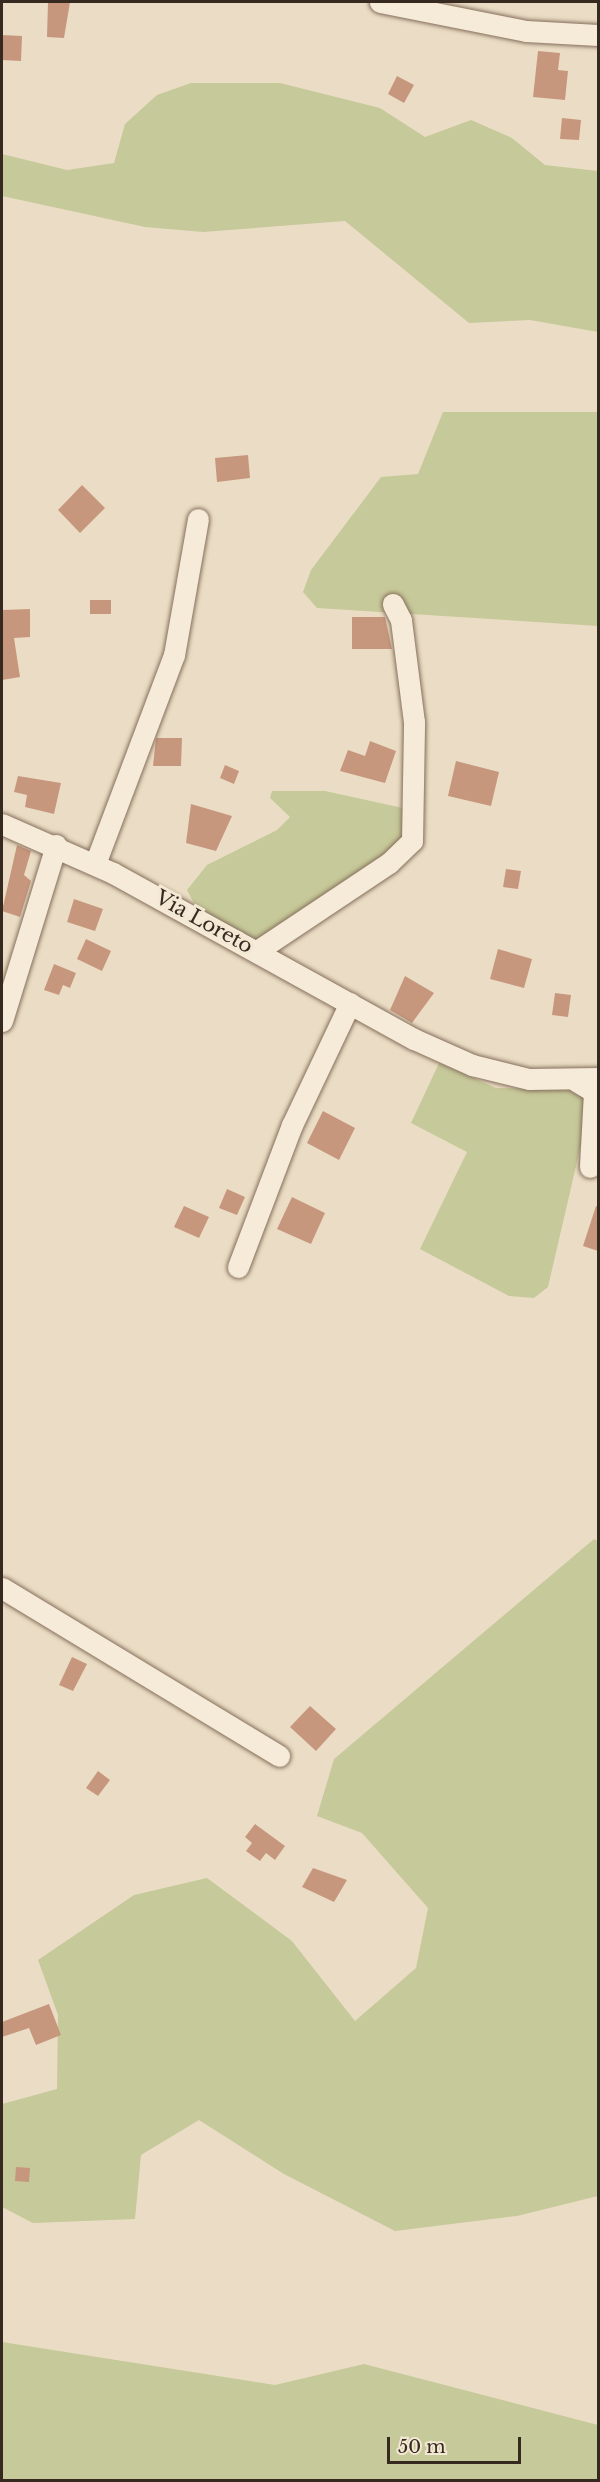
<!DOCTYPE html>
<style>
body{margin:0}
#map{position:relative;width:600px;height:2482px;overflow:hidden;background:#ebddc5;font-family:"Libre Baskerville",serif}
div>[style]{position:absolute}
.green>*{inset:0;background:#c6c999}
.building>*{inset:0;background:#c7977d}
.roads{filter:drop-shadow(0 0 2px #856f5c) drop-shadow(0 0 2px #856f5c)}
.minor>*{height:21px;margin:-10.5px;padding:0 10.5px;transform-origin:10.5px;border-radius:10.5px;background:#f6ebd8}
span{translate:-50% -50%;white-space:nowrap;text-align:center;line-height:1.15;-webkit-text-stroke:6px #f3e8d4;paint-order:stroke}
.street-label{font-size:20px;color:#36291f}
.frame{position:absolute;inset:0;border:3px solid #36291f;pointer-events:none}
.scale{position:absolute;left:387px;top:2437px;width:134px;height:27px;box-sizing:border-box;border:3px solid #36291f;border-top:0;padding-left:8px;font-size:18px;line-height:21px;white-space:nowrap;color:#36291f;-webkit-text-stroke:4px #f3e8d4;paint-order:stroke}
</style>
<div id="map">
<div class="green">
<i style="clip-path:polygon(191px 83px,280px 83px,380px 108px,425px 137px,471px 120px,512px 138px,545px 165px,598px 171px,598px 332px,530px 320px,469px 323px,345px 221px,203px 232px,145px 227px,2px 196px,2px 154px,67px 170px,114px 163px,125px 124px,157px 95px)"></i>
<i style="clip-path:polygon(443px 412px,598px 412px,598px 626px,317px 608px,303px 592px,311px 570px,381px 477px,418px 474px)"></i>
<i style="clip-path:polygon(272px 791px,325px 791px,403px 808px,408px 839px,261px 943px,197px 909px,187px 890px,207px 865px,277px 830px,290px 817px,270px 798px)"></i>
<i style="clip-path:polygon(439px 1063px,496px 1088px,576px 1089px,585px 1097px,586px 1123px,548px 1287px,534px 1298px,509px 1296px,420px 1249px,467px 1152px,411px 1123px)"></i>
<i style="clip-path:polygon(594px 1539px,598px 1541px,598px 2196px,517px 2216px,395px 2231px,284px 2174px,199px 2120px,141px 2155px,135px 2219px,33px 2223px,2px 2207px,2px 2104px,57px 2089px,58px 2015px,38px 1960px,134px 1895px,207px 1878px,292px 1941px,355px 2021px,416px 1968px,428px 1908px,362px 1833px,317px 1816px,334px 1759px)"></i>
<i style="clip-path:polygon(2px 2342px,275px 2385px,364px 2364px,598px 2425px,598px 2480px,2px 2480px)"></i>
</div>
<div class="building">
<i style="clip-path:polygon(48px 2px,70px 2px,64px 38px,47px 37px)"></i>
<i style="clip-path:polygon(2px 35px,22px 36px,21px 61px,2px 60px)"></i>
<i style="clip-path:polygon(538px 51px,560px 53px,558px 70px,568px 71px,565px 100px,533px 97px)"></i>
<i style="clip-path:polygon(397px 76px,414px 85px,404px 103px,388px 94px)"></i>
<i style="clip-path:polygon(562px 118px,581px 120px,579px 140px,560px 139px)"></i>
<i style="clip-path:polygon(248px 455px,250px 478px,217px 482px,215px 458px)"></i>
<i style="clip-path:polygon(82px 485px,105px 508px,80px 533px,58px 510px)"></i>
<i style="clip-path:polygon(90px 600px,111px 600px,111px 614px,90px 614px)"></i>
<i style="clip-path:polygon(30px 609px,30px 637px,14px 638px,20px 677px,2px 680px,2px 610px)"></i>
<i style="clip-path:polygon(352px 617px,385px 617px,392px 649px,352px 649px)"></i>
<i style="clip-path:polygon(156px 738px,182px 738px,181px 766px,153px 766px)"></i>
<i style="clip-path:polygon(370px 741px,396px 751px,385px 783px,340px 771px,348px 750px,365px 756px)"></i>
<i style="clip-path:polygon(456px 761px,499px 772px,491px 806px,448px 796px)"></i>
<i style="clip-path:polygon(225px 765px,239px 771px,234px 784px,220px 778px)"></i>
<i style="clip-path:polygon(18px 776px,61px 783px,54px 814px,25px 807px,27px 795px,14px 792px)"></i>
<i style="clip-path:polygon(191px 804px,232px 816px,216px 851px,186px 843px)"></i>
<i style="clip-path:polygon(17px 845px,31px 851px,24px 875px,31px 881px,20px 917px,2px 911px)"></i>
<i style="clip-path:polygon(506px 869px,521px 871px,518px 889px,503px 887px)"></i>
<i style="clip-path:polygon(74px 899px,103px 909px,95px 931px,67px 922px)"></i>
<i style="clip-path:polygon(86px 939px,111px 951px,102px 971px,77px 959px)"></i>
<i style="clip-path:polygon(498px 949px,532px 959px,524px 988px,490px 979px)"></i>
<i style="clip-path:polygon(54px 964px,76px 973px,70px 988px,63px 985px,59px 995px,44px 990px)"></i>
<i style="clip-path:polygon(405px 976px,434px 993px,412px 1023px,390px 1010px)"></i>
<i style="clip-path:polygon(555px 993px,571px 995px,568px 1017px,552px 1015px)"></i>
<i style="clip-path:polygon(323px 1111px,355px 1128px,339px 1160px,307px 1143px)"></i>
<i style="clip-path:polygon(227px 1189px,245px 1197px,237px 1215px,219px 1208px)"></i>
<i style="clip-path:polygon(292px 1197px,325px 1213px,311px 1244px,277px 1229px)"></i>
<i style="clip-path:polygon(184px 1206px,209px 1217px,199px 1238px,174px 1227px)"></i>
<i style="clip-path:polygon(596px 1206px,598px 1207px,598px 1251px,583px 1246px)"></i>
<i style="clip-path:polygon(72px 1657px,87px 1664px,73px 1691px,59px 1685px)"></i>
<i style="clip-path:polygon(310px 1706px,336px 1729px,316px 1751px,290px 1727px)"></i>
<i style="clip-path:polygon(98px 1771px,110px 1780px,98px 1796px,86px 1788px)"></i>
<i style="clip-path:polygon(255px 1824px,285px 1846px,275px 1860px,266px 1853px,260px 1861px,246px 1851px,252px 1843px,245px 1837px)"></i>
<i style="clip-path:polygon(313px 1868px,347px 1880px,334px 1902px,302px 1887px)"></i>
<i style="clip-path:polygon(49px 2004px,61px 2035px,36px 2045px,29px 2028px,2px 2037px,2px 2022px)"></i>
<i style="clip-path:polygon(16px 2167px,30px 2168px,29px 2182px,15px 2181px)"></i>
</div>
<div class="roads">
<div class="minor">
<i style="left:380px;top:2px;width:149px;rotate:11.2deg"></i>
<i style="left:526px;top:31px;width:72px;rotate:3.2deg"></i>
<i style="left:2px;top:824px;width:121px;rotate:23.8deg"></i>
<i style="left:113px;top:873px;width:344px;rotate:28.9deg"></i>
<i style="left:414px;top:1039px;width:64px;rotate:24.1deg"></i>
<i style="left:472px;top:1065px;width:59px;rotate:13.8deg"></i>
<i style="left:529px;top:1079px;width:69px;rotate:-0.8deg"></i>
<i style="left:95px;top:864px;width:223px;rotate:-69.3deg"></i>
<i style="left:174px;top:655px;width:138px;rotate:-80deg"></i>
<i style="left:257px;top:951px;width:159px;rotate:-33.7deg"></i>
<i style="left:389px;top:863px;width:32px;rotate:-44deg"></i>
<i style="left:412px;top:841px;width:119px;rotate:-89deg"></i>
<i style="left:414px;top:722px;width:103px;rotate:-97.3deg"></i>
<i style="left:401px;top:620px;width:18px;rotate:-117deg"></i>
<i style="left:2px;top:1021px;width:184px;rotate:-72.9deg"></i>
<i style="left:576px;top:1081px;width:21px;rotate:31deg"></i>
<i style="left:594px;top:1092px;width:75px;rotate:93.1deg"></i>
<i style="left:238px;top:1267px;width:152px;rotate:-69.2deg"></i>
<i style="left:292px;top:1125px;width:135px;rotate:-64.6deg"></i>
<i style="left:2px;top:1588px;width:324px;rotate:31.2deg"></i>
</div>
</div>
<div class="street-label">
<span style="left:204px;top:922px;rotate:29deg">Via Loreto</span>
</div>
<div class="frame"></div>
<div class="scale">50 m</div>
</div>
